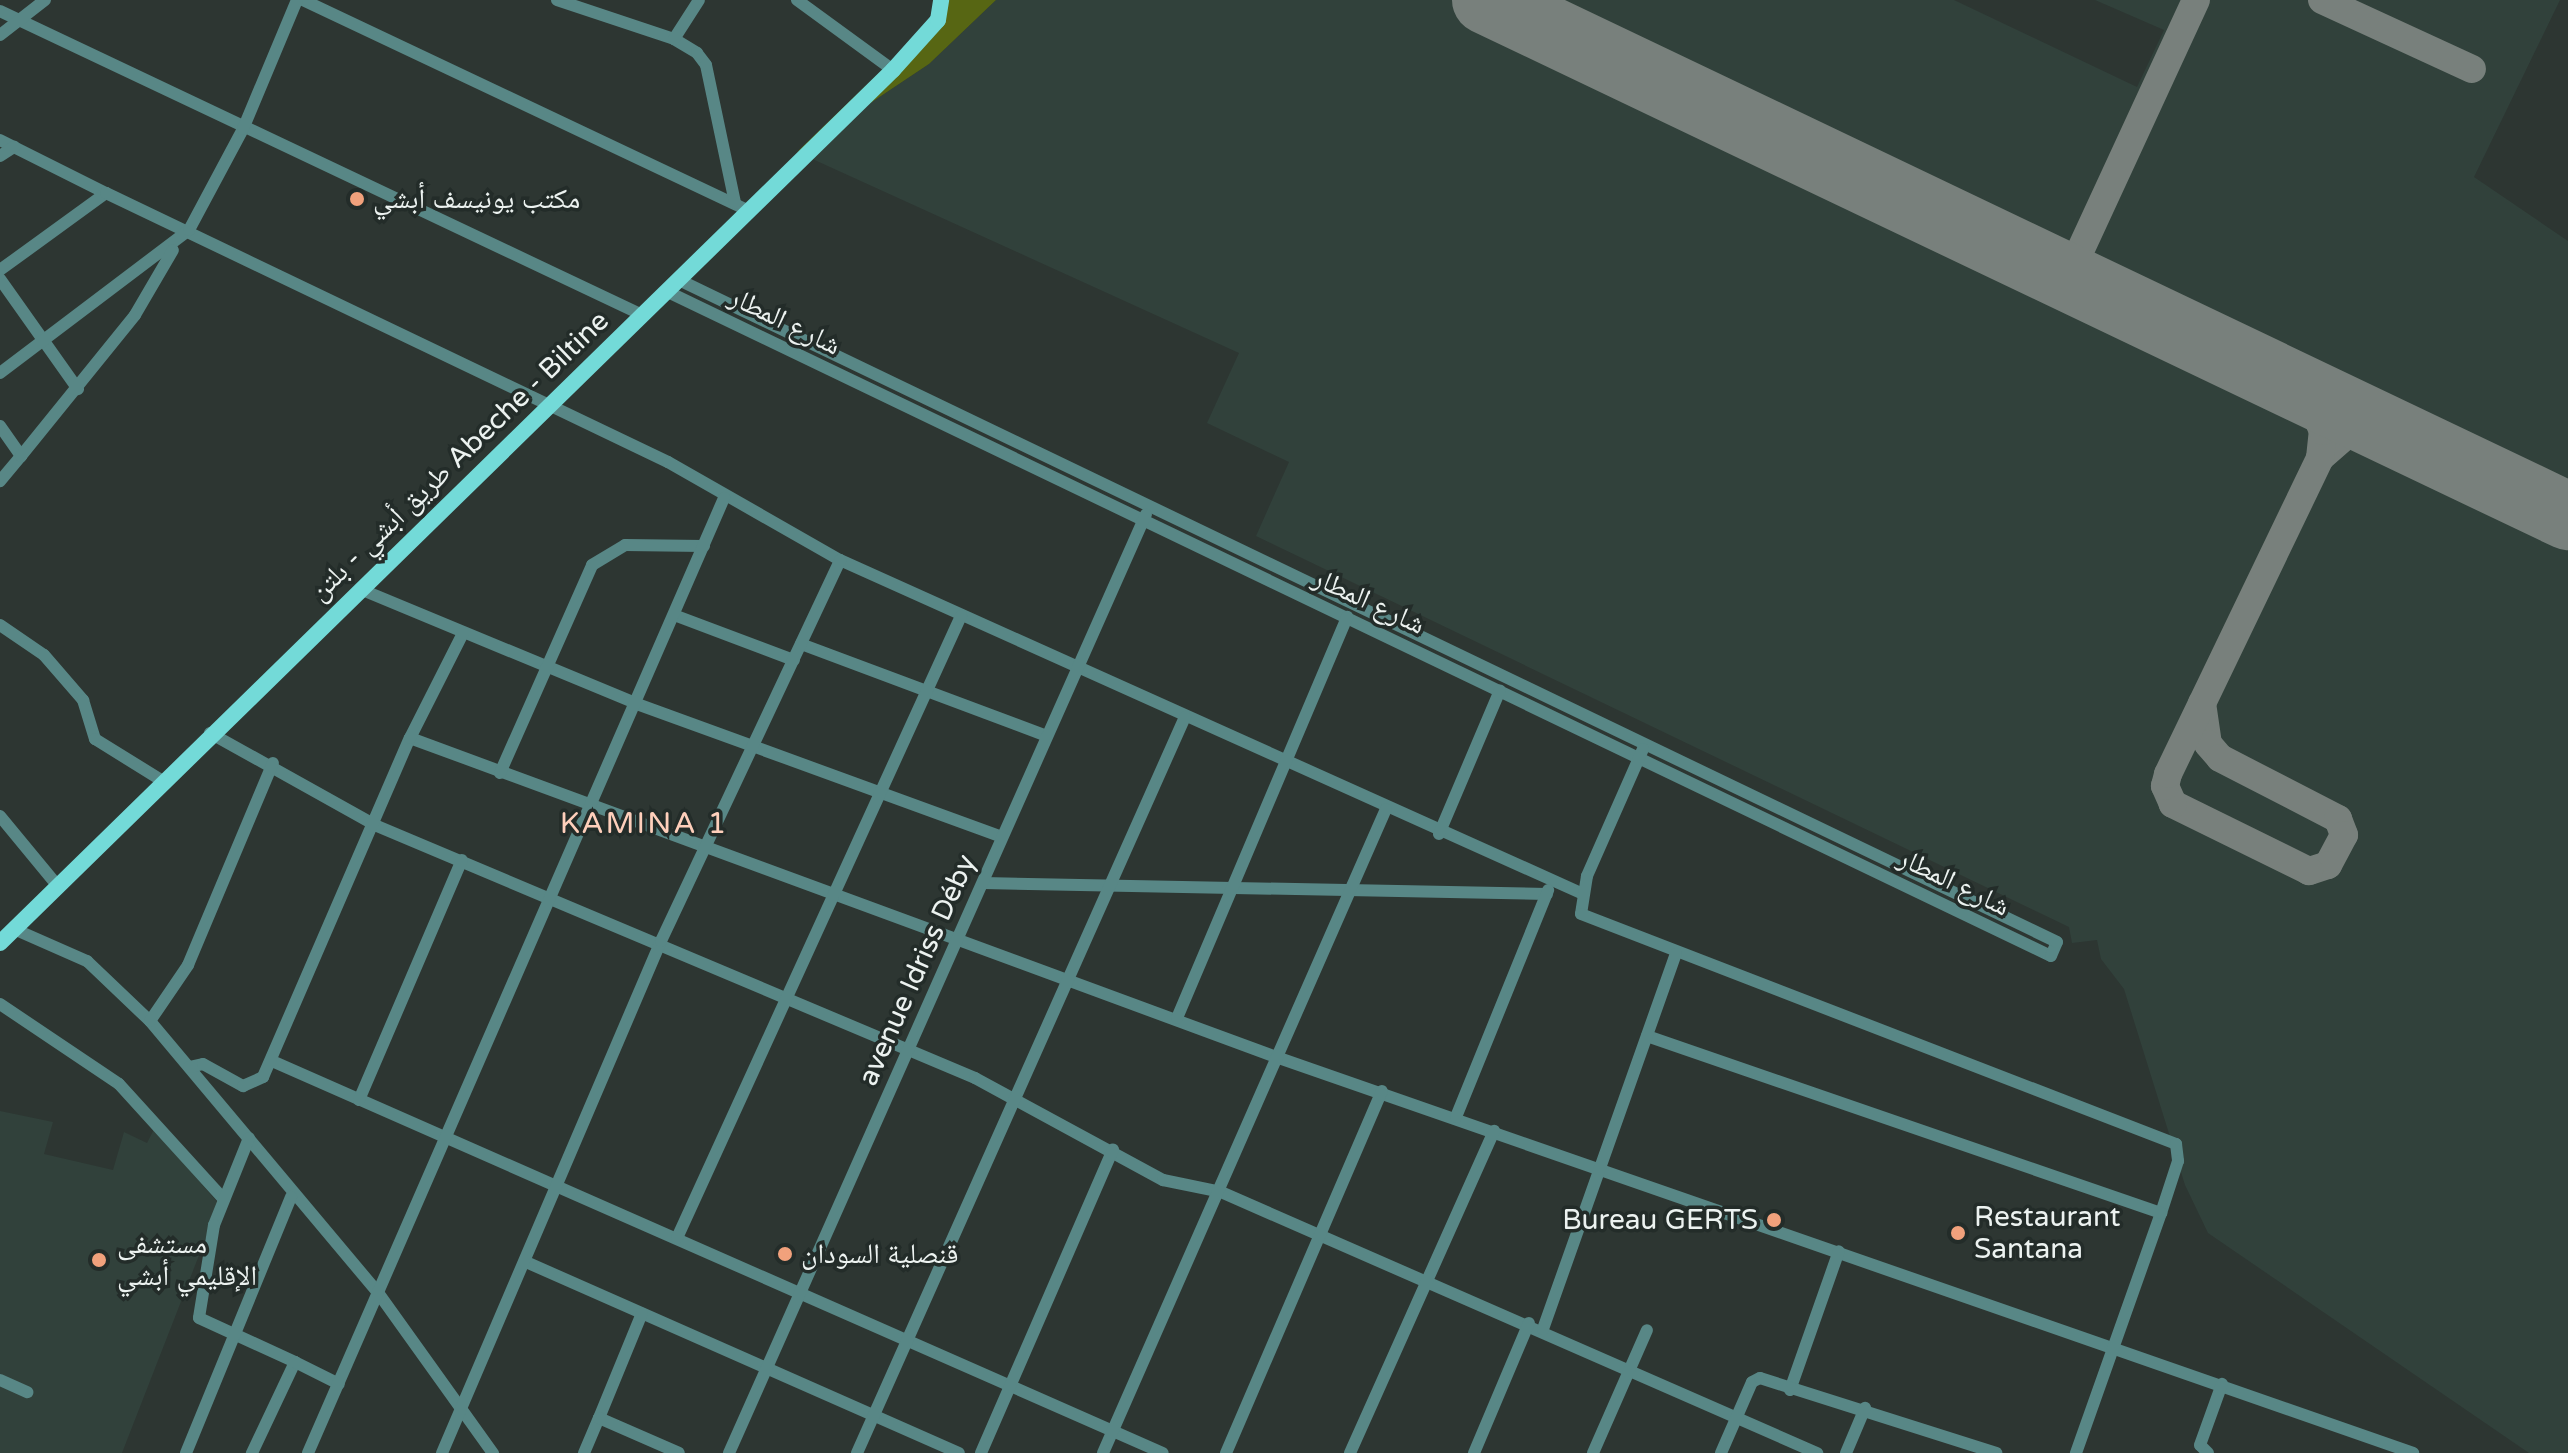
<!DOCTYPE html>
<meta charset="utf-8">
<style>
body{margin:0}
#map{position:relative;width:2568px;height:1453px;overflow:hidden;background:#2d3632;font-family:"Varela Round","Noto Naskh Arabic",sans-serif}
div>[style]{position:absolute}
.built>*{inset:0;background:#31413b}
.green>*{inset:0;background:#576613}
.taxiway>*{height:28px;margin:-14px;padding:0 14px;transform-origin:14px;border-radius:14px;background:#78807c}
.runway>*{height:68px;margin:-34px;padding:0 34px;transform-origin:34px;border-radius:34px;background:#78807c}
.minor>*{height:12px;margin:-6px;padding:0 6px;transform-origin:6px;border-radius:6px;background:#588786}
.major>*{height:16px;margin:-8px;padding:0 8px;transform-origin:8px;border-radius:8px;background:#73dad8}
.dots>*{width:22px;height:22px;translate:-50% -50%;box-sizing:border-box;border:4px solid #232c29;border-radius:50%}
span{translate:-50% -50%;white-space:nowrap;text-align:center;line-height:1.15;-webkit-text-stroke:7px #232c29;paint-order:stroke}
.poi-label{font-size:28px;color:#ecf2f0}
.left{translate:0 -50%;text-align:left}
.right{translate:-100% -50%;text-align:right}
.street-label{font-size:28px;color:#ecf2f0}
.neighbourhood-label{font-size:30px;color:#fecfbb;letter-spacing:2px}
</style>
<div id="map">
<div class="built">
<i style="clip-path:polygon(996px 0,1954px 0,2137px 87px,2164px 30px,2095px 0,2560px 0,2474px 177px,2568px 241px,2568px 1453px,2529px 1453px,2208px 1233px,2185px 1185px,2124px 989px,2101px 959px,2097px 940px,2072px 943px,2069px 927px,1256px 536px,1289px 462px,1207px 423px,1239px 353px,797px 152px,929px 64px)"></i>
<i style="clip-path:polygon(0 1111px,53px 1122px,44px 1154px,113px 1170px,124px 1132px,147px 1143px,154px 1129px,219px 1204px,122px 1453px,0 1453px)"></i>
</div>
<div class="green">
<i style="clip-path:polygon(941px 0,996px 0,929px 64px,797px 152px,934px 20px)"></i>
</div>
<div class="taxiway">
<i style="left:2322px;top:0;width:165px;rotate:24.7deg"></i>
<i style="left:2068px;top:277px;width:305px;rotate:-65.2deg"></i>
<i style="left:2320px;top:458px;width:41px;rotate:-41.1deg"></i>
<i style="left:2351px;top:431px;width:34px;rotate:-3deg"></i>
<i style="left:2202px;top:703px;width:41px;rotate:81.7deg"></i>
<i style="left:2208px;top:744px;width:18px;rotate:49deg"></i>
<i style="left:2220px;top:758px;width:133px;rotate:27.3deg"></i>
<i style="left:2338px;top:819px;width:17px;rotate:69deg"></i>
<i style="left:2344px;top:835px;width:34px;rotate:118deg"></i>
<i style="left:2328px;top:865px;width:20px;rotate:162deg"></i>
<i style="left:2309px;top:871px;width:152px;rotate:-153.8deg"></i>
<i style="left:2173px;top:804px;width:20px;rotate:-114deg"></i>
<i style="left:2165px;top:786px;width:12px;rotate:-76deg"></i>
<i style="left:2168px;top:774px;width:351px;rotate:-64.3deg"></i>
<i style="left:2320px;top:458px;width:27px;rotate:-84deg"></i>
<i style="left:2323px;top:431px;width:45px;rotate:-113.7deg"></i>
</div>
<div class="runway">
<i style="left:1486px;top:0;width:1199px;rotate:25.5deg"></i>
</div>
<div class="minor">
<i style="left:303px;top:0;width:491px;rotate:25.3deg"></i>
<i style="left:557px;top:0;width:123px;rotate:18.4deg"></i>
<i style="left:674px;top:39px;width:27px;rotate:31deg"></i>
<i style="left:697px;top:53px;width:15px;rotate:53deg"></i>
<i style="left:706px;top:65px;width:141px;rotate:78.1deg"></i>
<i style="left:797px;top:0;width:119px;rotate:36.1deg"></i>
<i style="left:0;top:11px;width:708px;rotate:25.33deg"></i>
<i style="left:0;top:35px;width:57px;rotate:-37.9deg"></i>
<i style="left:674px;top:39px;width:46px;rotate:-57.3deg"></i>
<i style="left:0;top:140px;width:119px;rotate:26.6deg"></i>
<i style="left:106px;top:193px;width:131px;rotate:144deg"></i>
<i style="left:0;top:156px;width:17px;rotate:-33deg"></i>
<i style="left:106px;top:193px;width:623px;rotate:25.58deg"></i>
<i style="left:668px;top:462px;width:198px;rotate:29.7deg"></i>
<i style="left:840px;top:560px;width:812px;rotate:24.2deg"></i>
<i style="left:0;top:279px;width:135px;rotate:54.7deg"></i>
<i style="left:666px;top:291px;width:1536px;rotate:25.65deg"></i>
<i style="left:2051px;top:956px;width:15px;rotate:-67deg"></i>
<i style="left:2057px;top:942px;width:1531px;rotate:-154.34deg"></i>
<i style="left:0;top:373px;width:237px;rotate:-37.1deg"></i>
<i style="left:189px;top:230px;width:115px;rotate:-61.9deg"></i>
<i style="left:243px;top:129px;width:140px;rotate:-67.3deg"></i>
<i style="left:0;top:426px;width:37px;rotate:55deg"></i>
<i style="left:21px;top:456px;width:33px;rotate:130deg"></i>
<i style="left:21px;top:456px;width:181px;rotate:-51deg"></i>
<i style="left:135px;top:315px;width:75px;rotate:-59.7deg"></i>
<i style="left:360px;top:589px;width:300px;rotate:22.5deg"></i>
<i style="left:637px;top:704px;width:386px;rotate:20deg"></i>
<i style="left:674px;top:615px;width:128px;rotate:20.6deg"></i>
<i style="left:0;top:625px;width:53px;rotate:34.3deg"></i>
<i style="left:44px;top:655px;width:60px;rotate:49.1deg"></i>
<i style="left:83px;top:700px;width:41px;rotate:72.9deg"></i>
<i style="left:95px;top:739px;width:78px;rotate:31.8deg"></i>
<i style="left:801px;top:644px;width:260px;rotate:20.5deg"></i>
<i style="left:210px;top:733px;width:191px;rotate:29.1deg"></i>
<i style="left:377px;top:826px;width:649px;rotate:22.85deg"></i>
<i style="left:975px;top:1078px;width:214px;rotate:28.5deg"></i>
<i style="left:1163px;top:1180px;width:59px;rotate:11.7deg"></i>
<i style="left:1221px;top:1192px;width:651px;rotate:23.65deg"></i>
<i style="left:410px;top:738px;width:926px;rotate:20.22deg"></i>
<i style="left:1279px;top:1058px;width:1201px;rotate:19.2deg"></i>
<i style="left:1643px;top:749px;width:139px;rotate:113.8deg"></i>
<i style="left:1587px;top:876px;width:38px;rotate:99deg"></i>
<i style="left:1581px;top:914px;width:638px;rotate:21.13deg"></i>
<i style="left:2176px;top:1144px;width:17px;rotate:83deg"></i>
<i style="left:2178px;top:1161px;width:55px;rotate:108.1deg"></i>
<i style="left:2161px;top:1213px;width:255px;rotate:109.5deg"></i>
<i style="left:500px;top:773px;width:227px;rotate:-66.1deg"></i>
<i style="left:592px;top:565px;width:39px;rotate:-31deg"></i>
<i style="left:625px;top:545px;width:79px;rotate:0.7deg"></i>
<i style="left:0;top:816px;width:88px;rotate:50.5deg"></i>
<i style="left:1439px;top:834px;width:156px;rotate:-67deg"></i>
<i style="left:983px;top:883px;width:564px;rotate:1.12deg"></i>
<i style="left:14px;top:929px;width:80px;rotate:23.7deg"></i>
<i style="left:87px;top:961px;width:87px;rotate:43.6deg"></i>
<i style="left:150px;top:1021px;width:356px;rotate:50deg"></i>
<i style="left:379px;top:1294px;width:196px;rotate:54.4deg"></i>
<i style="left:0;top:1004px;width:143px;rotate:33.9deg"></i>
<i style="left:119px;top:1084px;width:153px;rotate:47.7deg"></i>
<i style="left:1177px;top:1018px;width:436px;rotate:-67deg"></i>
<i style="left:150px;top:1021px;width:68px;rotate:-55.8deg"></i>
<i style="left:188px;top:965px;width:219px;rotate:-67.2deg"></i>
<i style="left:1647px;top:1036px;width:544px;rotate:19deg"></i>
<i style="left:272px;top:1061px;width:973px;rotate:23.75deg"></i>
<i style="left:189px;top:1067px;width:14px;rotate:-12deg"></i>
<i style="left:203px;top:1064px;width:46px;rotate:28.8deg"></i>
<i style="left:243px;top:1086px;width:22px;rotate:-24deg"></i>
<i style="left:263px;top:1077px;width:369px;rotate:-66.6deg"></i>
<i style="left:410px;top:738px;width:118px;rotate:-63.2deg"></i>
<i style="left:359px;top:1100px;width:261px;rotate:-66.8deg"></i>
<i style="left:1456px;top:1117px;width:245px;rotate:-67.9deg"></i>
<i style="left:249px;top:1138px;width:94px;rotate:111.9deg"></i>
<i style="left:214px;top:1225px;width:94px;rotate:99.2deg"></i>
<i style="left:199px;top:1318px;width:106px;rotate:24.6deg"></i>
<i style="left:295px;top:1362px;width:101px;rotate:115.3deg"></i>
<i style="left:677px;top:1238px;width:684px;rotate:-65.46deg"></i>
<i style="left:526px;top:1262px;width:473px;rotate:23.8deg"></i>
<i style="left:1543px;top:1329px;width:398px;rotate:-70.5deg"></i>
<i style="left:295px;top:1362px;width:49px;rotate:26.6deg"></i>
<i style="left:0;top:1380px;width:30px;rotate:24deg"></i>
<i style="left:1790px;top:1390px;width:147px;rotate:-70.6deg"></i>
<i style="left:599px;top:1418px;width:113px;rotate:-67.7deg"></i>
<i style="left:186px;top:1453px;width:277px;rotate:-67.7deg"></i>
<i style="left:308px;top:1453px;width:1042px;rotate:-66.46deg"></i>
<i style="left:442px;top:1453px;width:557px;rotate:-66.84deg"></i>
<i style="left:661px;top:941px;width:421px;rotate:-64.8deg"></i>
<i style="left:584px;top:1453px;width:38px;rotate:-67deg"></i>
<i style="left:599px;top:1418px;width:87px;rotate:23.6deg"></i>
<i style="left:729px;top:1453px;width:1027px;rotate:-66.05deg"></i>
<i style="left:857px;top:1453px;width:806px;rotate:-65.98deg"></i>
<i style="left:981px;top:1453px;width:331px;rotate:-66.5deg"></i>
<i style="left:1103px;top:1453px;width:703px;rotate:-66.28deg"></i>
<i style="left:1226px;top:1453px;width:394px;rotate:-66.7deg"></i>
<i style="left:1350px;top:1453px;width:353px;rotate:-65.9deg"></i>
<i style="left:1474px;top:1453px;width:141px;rotate:-67.1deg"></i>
<i style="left:1593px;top:1453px;width:134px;rotate:-66.3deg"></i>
<i style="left:1721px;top:1453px;width:77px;rotate:-66.4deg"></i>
<i style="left:1752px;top:1382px;width:9px;rotate:-27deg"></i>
<i style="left:1760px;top:1378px;width:248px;rotate:17.6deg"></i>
<i style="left:1846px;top:1453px;width:49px;rotate:-67.1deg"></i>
<i style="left:2208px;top:1453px;width:11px;rotate:-135deg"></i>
<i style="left:2200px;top:1445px;width:65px;rotate:-70.2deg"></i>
</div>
<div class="major">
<i style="left:0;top:943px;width:1249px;rotate:-44.35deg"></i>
<i style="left:893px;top:70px;width:67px;rotate:-48deg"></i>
<i style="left:938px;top:20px;width:20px;rotate:-81deg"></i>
</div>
<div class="dots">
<i style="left:357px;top:199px;background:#f1a17c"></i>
<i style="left:1774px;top:1220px;background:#f1a17c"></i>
<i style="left:1958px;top:1233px;background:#f1a17c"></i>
<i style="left:785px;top:1254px;background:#f1a17c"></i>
<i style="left:99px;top:1260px;background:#f1a17c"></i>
</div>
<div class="poi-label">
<span class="left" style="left:373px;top:199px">مكتب يونيسف أبشي</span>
<span class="left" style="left:1974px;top:1233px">Restaurant<br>Santana</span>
<span class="right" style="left:1758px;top:1220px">Bureau GERTS</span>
<span class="left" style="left:117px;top:1260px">مستشفى<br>الإقليمي أبشي</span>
<span class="left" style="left:801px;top:1254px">قنصلية السودان</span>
</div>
<div class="street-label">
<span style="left:785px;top:321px;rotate:26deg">شارع المطار</span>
<span style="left:459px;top:456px;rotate:-44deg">طريق أبشي - بلتن Abeche - Biltine</span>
<span style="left:1369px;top:601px;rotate:25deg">شارع المطار</span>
<span style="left:1954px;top:882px;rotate:26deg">شارع المطار</span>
<span style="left:917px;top:970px;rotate:-66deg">avenue Idriss Déby</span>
</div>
<div class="neighbourhood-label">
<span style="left:644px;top:824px">KAMINA 1</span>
</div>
</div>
